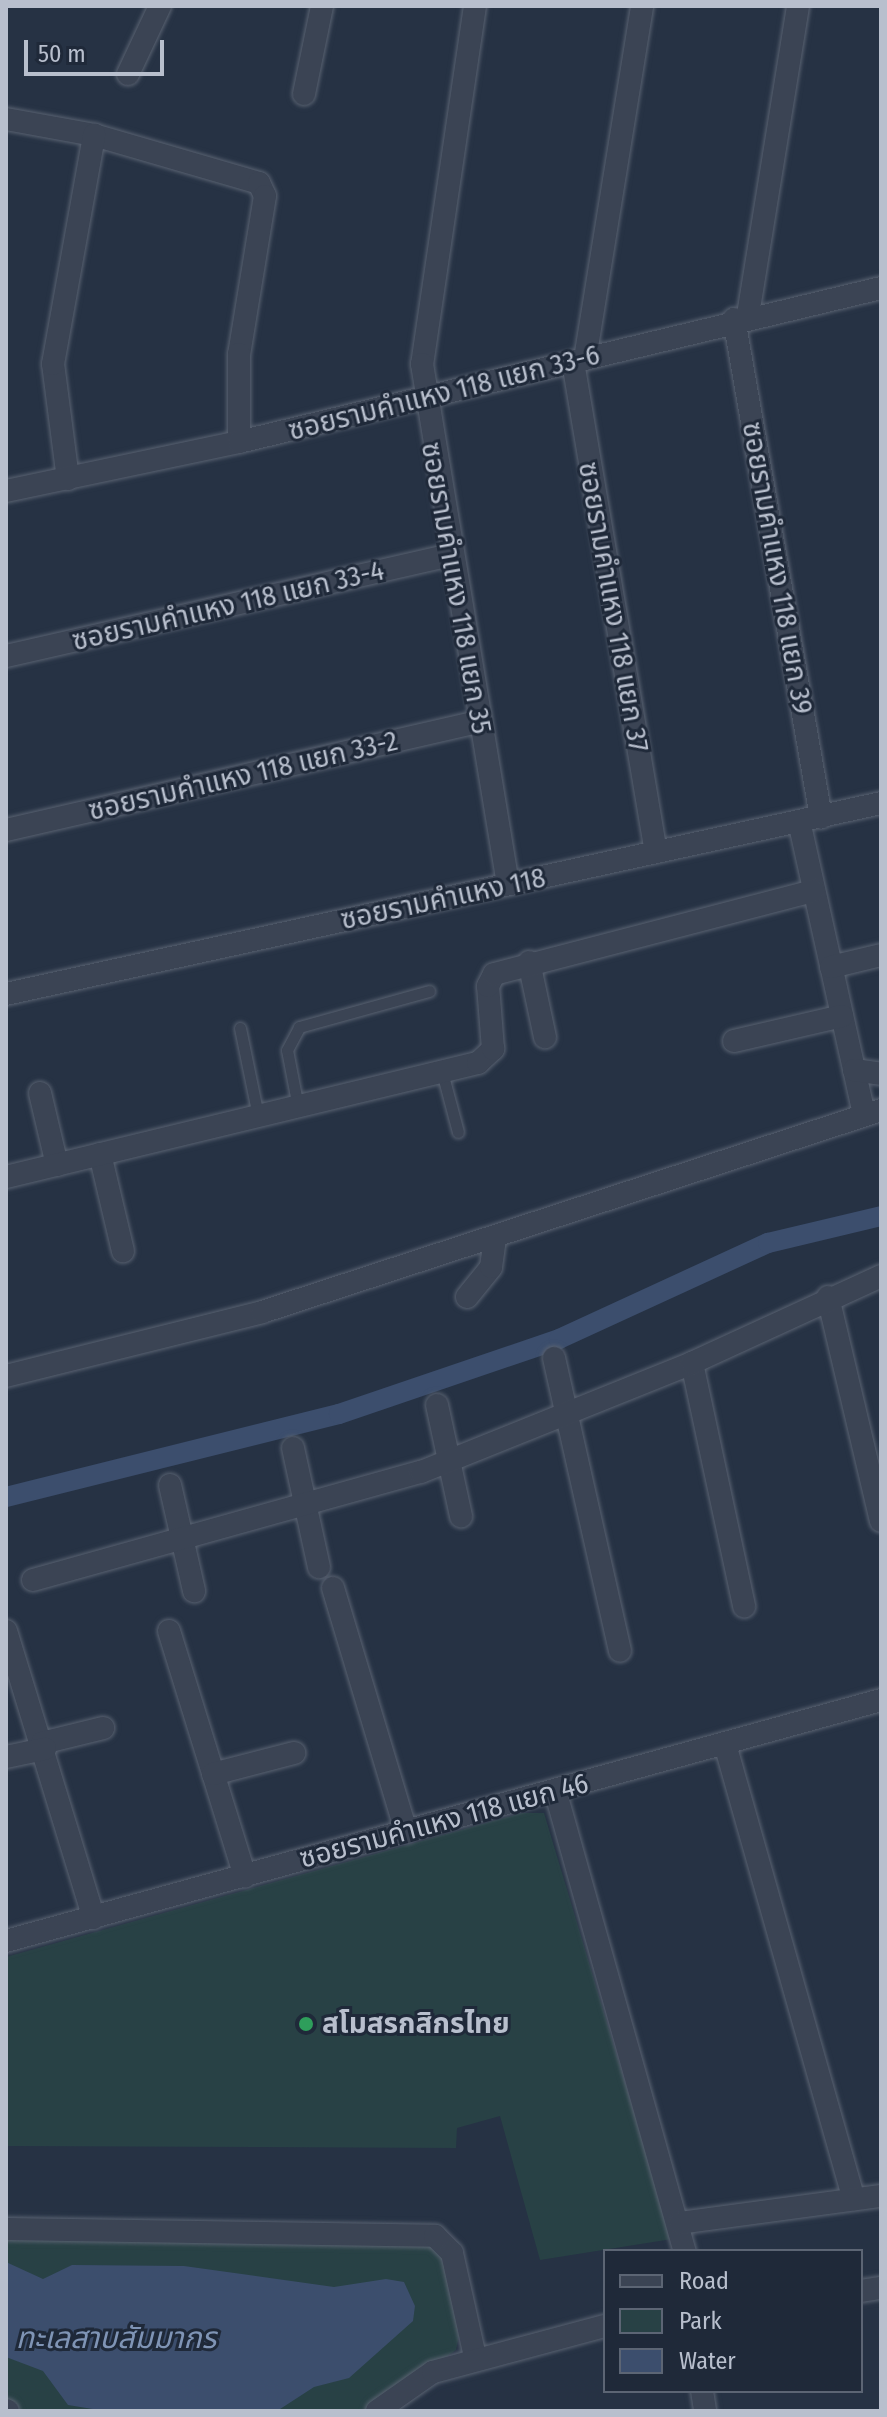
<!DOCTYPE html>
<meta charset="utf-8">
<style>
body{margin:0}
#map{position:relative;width:887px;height:2417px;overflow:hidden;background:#263244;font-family:"Fira Sans Condensed","Noto Sans Thai",sans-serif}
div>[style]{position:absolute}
.green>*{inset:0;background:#284145}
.water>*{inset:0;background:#3c4e6d}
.canal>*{height:20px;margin:-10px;padding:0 10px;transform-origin:10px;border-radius:10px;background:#3c4e6d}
.roads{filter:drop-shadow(0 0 2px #596271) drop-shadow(0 0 2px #596271)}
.service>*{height:11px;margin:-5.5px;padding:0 5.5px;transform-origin:5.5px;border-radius:5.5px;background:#3b4454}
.minor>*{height:22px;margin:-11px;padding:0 11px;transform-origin:11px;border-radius:11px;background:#3b4454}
.dots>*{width:22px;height:22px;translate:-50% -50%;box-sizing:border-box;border:4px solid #1f2939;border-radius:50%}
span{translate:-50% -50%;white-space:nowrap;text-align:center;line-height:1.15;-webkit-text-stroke:6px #1f2939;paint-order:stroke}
.street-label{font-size:28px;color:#b8bfcd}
.poi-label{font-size:28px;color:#b8bfcd;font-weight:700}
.left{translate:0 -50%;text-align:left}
.water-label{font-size:30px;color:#7f94b5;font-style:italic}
.frame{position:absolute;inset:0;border:8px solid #b8bfcd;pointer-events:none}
.legend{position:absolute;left:603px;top:2249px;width:260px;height:144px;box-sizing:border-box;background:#1f2939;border:2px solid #5c6574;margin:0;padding:10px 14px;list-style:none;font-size:24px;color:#b8bfcd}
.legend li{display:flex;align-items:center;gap:16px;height:40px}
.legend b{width:40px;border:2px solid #5c6574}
.scale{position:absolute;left:24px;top:40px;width:140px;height:36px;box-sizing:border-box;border:4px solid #b8bfcd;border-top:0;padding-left:10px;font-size:24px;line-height:28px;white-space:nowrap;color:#b8bfcd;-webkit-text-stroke:6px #1f2939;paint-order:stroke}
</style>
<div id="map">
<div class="green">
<i style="clip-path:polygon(522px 1813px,544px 1813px,672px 2239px,540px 2260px,500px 2116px,457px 2128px,456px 2148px,6px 2146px,6px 1957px)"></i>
<i style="clip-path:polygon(6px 2237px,428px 2241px,442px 2251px,459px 2336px,456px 2350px,367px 2411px,23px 2411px,6px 2400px)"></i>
</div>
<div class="water">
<i style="clip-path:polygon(6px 2262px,43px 2279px,72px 2265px,184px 2266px,334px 2287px,386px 2279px,404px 2282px,415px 2306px,413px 2321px,349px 2378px,314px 2387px,277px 2411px,105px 2411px,68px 2405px,43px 2371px,6px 2357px)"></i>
</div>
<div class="canal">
<i style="left:6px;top:1497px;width:343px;rotate:-14deg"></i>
<i style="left:339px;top:1414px;width:232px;rotate:-18.8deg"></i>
<i style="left:559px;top:1339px;width:230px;rotate:-24.7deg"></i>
<i style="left:768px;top:1243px;width:116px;rotate:-13.4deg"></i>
</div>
<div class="roads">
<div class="service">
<i style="left:240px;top:1028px;width:90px;rotate:78.4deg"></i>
<i style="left:442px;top:1072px;width:62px;rotate:75.1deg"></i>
<i style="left:298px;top:1107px;width:58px;rotate:-100.9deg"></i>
<i style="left:287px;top:1050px;width:26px;rotate:-62deg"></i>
<i style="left:299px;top:1027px;width:135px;rotate:-15.5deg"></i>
</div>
<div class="minor">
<i style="left:475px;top:6px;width:362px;rotate:98.4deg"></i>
<i style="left:422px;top:364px;width:527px;rotate:80.61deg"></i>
<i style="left:128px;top:74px;width:75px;rotate:-64.8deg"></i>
<i style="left:304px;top:94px;width:90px;rotate:-78.4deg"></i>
<i style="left:6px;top:119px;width:89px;rotate:10.3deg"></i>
<i style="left:94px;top:135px;width:172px;rotate:16.2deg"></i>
<i style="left:259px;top:183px;width:14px;rotate:65deg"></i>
<i style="left:265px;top:196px;width:160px;rotate:99.3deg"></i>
<i style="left:239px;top:354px;width:88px;rotate:90deg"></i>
<i style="left:748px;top:315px;width:313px;rotate:-80.8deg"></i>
<i style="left:734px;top:319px;width:506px;rotate:80.09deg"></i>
<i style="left:585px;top:359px;width:358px;rotate:-80.8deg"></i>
<i style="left:573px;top:362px;width:497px;rotate:80.4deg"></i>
<i style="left:68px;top:479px;width:116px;rotate:-97.4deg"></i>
<i style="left:53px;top:364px;width:233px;rotate:-79.8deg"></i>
<i style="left:6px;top:491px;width:238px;rotate:-11.9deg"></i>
<i style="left:239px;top:442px;width:660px;rotate:-13.49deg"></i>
<i style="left:6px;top:656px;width:455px;rotate:-12.8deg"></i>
<i style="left:799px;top:821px;width:301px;rotate:77.5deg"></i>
<i style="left:6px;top:830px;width:485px;rotate:-12.9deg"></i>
<i style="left:529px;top:962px;width:77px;rotate:78deg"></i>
<i style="left:831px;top:967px;width:51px;rotate:-13.5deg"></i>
<i style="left:6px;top:994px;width:896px;rotate:-12.31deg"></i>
<i style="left:734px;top:1041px;width:111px;rotate:-13deg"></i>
<i style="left:854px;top:1070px;width:27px;rotate:8deg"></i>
<i style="left:40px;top:1093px;width:74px;rotate:76.7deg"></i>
<i style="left:100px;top:1154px;width:100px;rotate:76.7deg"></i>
<i style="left:6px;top:1177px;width:486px;rotate:-13.6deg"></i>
<i style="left:478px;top:1063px;width:21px;rotate:-43deg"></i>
<i style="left:493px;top:1049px;width:63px;rotate:-94.5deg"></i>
<i style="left:488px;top:986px;width:13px;rotate:-63deg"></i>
<i style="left:494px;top:974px;width:330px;rotate:-14.6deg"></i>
<i style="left:467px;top:1297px;width:38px;rotate:-51deg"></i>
<i style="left:491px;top:1267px;width:30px;rotate:-82deg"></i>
<i style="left:828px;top:1297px;width:230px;rotate:76.7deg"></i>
<i style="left:554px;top:1358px;width:300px;rotate:77.3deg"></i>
<i style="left:692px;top:1363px;width:249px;rotate:77.9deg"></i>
<i style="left:6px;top:1376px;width:264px;rotate:-14deg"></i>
<i style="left:262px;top:1312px;width:651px;rotate:-18.07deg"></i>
<i style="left:437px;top:1405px;width:114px;rotate:77.8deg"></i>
<i style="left:293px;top:1448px;width:122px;rotate:77.7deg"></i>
<i style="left:170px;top:1485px;width:109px;rotate:77.2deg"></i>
<i style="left:33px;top:1580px;width:403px;rotate:-15.6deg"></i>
<i style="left:421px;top:1472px;width:292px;rotate:-21.9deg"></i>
<i style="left:692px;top:1363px;width:208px;rotate:-24.7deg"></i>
<i style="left:333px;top:1588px;width:255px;rotate:73.3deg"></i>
<i style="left:6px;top:1631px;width:300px;rotate:73deg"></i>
<i style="left:169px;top:1631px;width:257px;rotate:72.8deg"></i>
<i style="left:42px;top:1743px;width:63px;rotate:-13.8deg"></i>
<i style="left:725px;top:1744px;width:473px;rotate:74.2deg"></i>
<i style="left:6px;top:1757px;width:40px;rotate:-12deg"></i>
<i style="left:213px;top:1774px;width:84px;rotate:-14.5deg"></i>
<i style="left:555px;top:1790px;width:479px;rotate:74.3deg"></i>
<i style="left:6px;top:1941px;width:908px;rotate:-15.4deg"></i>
<i style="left:680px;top:2223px;width:203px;rotate:-7.7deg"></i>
<i style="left:6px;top:2229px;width:429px;rotate:0.9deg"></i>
<i style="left:435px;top:2236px;width:24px;rotate:45deg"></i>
<i style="left:452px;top:2253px;width:107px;rotate:77.5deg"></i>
<i style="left:861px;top:2291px;width:20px;rotate:-9deg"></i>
<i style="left:702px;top:2391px;width:20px;rotate:81deg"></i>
<i style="left:6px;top:2410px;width:2px;rotate:27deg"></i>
<i style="left:377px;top:2411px;width:68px;rotate:-34.9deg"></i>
<i style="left:433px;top:2372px;width:178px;rotate:-15deg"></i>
</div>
</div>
<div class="dots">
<i style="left:306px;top:2024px;background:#2e9e5b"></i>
</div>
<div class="street-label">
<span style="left:444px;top:393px;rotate:-14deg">ซอยรามคำแหง 118 แยก 33-6</span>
<span style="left:777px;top:568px;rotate:80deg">ซอยรามคำแหง 118 แยก 39</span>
<span style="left:456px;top:588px;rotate:80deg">ซอยรามคำแหง 118 แยก 35</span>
<span style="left:228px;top:606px;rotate:-13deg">ซอยรามคำแหง 118 แยก 33-4</span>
<span style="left:613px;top:607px;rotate:80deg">ซอยรามคำแหง 118 แยก 37</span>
<span style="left:243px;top:776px;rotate:-13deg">ซอยรามคำแหง 118 แยก 33-2</span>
<span style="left:443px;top:899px;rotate:-12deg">ซอยรามคำแหง 118</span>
<span style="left:444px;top:1821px;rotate:-15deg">ซอยรามคำแหง 118 แยก 46</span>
</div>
<div class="poi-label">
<span class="left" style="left:322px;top:2024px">สโมสรกสิกรไทย</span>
</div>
<div class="water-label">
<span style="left:116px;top:2338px">ทะเลสาบสัมมากร</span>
</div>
<div class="frame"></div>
<ul class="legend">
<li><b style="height:10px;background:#3b4454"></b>Road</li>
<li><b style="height:22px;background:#284145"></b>Park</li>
<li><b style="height:22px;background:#3c4e6d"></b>Water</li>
</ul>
<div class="scale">50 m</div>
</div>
